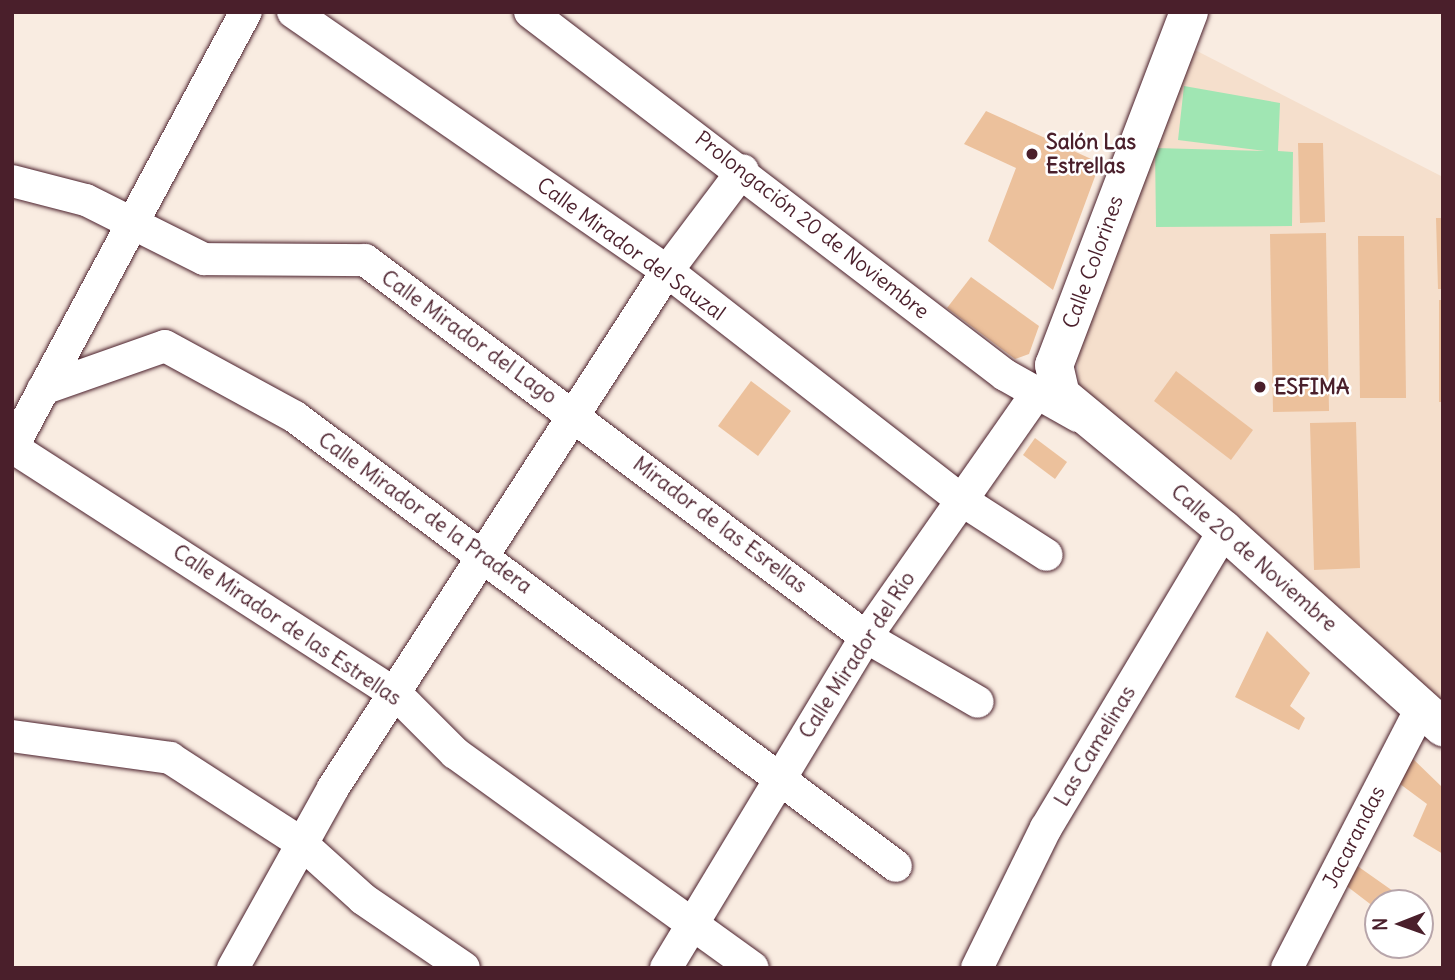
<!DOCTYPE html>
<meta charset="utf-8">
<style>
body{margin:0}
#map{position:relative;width:1455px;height:980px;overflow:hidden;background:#f9ece1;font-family:Delius,sans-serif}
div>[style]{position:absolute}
.built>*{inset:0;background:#f5dfcc}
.green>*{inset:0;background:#a0e6b3}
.building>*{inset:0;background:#ecc19c}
.roads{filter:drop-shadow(0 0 2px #4a1f2b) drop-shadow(0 0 2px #4a1f2b)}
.minor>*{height:32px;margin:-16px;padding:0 16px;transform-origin:16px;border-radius:16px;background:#fff}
.secondary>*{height:38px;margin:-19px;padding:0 19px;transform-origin:19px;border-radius:19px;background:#fff}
.dots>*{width:19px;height:19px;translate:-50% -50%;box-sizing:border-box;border:4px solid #fff;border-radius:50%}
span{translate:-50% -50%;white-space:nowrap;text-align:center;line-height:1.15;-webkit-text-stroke:5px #fff;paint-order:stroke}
.poi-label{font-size:21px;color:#4a1f2b;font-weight:700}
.left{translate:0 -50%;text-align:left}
.street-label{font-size:21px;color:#4a1f2b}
.frame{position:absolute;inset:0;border:14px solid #4a1f2b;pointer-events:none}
.north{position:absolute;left:1364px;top:889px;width:70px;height:70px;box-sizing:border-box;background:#fff;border:2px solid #b7a5aa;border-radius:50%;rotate:269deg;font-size:19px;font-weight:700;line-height:28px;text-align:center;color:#4a1f2b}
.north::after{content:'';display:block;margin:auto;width:24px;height:32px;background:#4a1f2b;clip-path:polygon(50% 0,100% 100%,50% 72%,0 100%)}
</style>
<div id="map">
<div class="built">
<i style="clip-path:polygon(1197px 51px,1443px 177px,1443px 725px,1080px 393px,1077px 356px,1191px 52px)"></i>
</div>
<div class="green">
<i style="clip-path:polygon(1184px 86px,1280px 103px,1278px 151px,1293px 152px,1292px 226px,1156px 227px,1155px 148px,1265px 151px,1178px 140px)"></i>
</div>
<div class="building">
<i style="clip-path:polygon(986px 111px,1100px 163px,1053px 290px,988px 241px,1016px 168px,964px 144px)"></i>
<i style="clip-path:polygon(1298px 143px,1323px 143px,1325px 222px,1300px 223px)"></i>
<i style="clip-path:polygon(1436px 218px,1443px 218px,1443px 289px,1438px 289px)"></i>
<i style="clip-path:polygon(1326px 233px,1329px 411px,1273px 412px,1270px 234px)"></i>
<i style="clip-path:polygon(1358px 236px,1404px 236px,1406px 398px,1360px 398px)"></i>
<i style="clip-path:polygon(971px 277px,1039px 326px,1029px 354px,1015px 359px,947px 308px)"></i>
<i style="clip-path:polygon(1439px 300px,1443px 300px,1443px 402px,1439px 402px)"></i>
<i style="clip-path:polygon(1176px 371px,1253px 430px,1231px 460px,1154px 401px)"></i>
<i style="clip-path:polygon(751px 381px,791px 411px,758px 456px,718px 426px)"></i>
<i style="clip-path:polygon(1356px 422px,1360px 568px,1314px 570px,1310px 423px)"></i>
<i style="clip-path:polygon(1035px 438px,1067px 462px,1055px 479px,1023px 455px)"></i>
<i style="clip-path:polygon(1267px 631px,1310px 673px,1290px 706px,1305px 718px,1299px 730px,1235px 697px)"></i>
<i style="clip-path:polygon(1410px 756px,1443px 788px,1443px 854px,1413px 836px,1427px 804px,1396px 781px)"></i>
<i style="clip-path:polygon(1356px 865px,1410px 903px,1378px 903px,1378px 910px,1344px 884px)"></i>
</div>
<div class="roads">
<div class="minor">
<i style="left:293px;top:12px;width:455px;rotate:34.7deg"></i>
<i style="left:667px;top:271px;width:371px;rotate:37.9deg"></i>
<i style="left:960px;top:499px;width:103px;rotate:32.8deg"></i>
<i style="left:530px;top:12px;width:598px;rotate:37.39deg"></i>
<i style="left:1005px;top:375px;width:84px;rotate:29.3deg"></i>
<i style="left:12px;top:181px;width:76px;rotate:14.4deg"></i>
<i style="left:86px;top:200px;width:132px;rotate:26.6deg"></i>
<i style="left:204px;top:259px;width:161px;rotate:0.4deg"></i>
<i style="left:365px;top:260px;width:627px;rotate:36.96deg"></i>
<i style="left:866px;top:637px;width:129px;rotate:30.1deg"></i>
<i style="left:43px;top:389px;width:129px;rotate:-19.4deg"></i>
<i style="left:165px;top:346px;width:148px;rotate:28.6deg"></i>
<i style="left:295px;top:417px;width:750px;rotate:36.76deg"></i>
<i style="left:12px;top:447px;width:459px;rotate:32.8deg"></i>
<i style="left:398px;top:696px;width:81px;rotate:45deg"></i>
<i style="left:455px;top:753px;width:367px;rotate:35.8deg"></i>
<i style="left:12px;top:448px;width:495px;rotate:-61.8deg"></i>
<i style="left:12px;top:736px;width:160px;rotate:7.9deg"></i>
<i style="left:170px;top:758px;width:155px;rotate:32.9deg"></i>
<i style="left:300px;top:842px;width:85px;rotate:42.1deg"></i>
<i style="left:363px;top:899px;width:122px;rotate:34.3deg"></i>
<i style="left:233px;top:968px;width:206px;rotate:-60.9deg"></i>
<i style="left:333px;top:788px;width:616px;rotate:-57.14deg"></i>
<i style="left:667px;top:271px;width:126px;rotate:-53deg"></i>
<i style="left:666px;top:968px;width:387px;rotate:-58.9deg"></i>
<i style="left:866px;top:637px;width:297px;rotate:-55deg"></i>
<i style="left:977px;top:968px;width:156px;rotate:-63.8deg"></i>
<i style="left:1046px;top:828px;width:347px;rotate:-59.1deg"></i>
<i style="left:1287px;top:968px;width:294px;rotate:-62.7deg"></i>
</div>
<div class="secondary">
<i style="left:1189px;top:12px;width:378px;rotate:110.9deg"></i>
<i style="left:1054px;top:365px;width:31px;rotate:77deg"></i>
<i style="left:1061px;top:395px;width:212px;rotate:39.6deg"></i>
<i style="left:1224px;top:530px;width:295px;rotate:42deg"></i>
</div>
</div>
<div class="dots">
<i style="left:1032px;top:154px;background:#4a1f2b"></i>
<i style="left:1260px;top:387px;background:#4a1f2b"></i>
</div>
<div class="poi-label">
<span class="left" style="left:1046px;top:154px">Salón Las<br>Estrellas</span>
<span class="left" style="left:1274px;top:387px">ESFIMA</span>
</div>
<div class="street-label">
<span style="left:812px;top:225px;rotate:38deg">Prolongación 20 de Noviembre</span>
<span style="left:631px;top:249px;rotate:36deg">Calle Mirador del Sauzal</span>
<span style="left:1093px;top:262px;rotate:-70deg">Calle Colorines</span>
<span style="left:469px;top:337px;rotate:36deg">Calle Mirador del Lago</span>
<span style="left:425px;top:513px;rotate:36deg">Calle Mirador de la Pradera</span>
<span style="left:720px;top:525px;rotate:37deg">Mirador de las Esrellas</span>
<span style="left:1254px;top:558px;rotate:41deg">Calle 20 de Noviembre</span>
<span style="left:287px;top:625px;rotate:34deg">Calle Mirador de las Estrellas</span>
<span style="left:857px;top:655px;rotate:-57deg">Calle Mirador del Río</span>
<span style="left:1095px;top:746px;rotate:-59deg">Las Camelinas</span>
<span style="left:1354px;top:837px;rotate:-63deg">Jacarandas</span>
</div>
<div class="frame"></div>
<div class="north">N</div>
</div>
